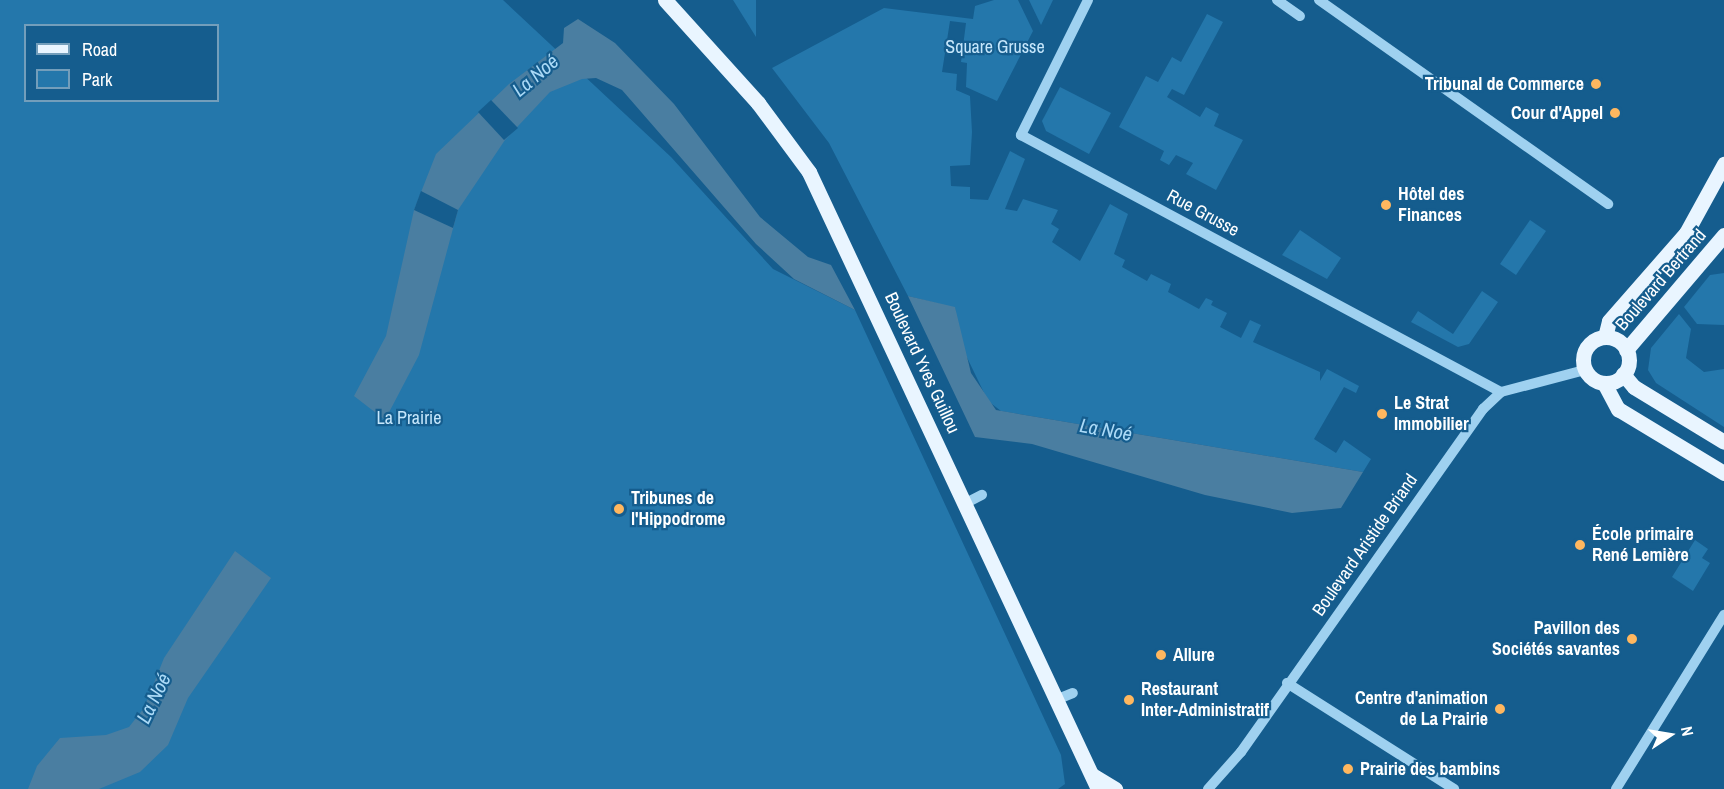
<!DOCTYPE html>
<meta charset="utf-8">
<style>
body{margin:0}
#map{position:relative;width:1724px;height:789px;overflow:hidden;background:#155d8e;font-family:"Archivo Narrow",sans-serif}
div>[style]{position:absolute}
.green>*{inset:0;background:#2477ab}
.water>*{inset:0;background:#4a7ea1}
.pier>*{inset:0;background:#155d8e}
.minor>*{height:10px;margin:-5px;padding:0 5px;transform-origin:5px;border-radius:5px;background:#9fd1f0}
.major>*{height:15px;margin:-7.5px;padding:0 7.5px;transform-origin:7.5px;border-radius:7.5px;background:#e9f5ff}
.major>.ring{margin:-7.5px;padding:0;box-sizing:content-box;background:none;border:15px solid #e9f5ff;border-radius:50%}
.dots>*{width:16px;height:16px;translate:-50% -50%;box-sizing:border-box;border:3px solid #155d8e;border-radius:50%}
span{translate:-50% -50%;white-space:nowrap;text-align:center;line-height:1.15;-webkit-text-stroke:4.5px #155d8e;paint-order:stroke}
.park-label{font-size:18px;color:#c6e7fc}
.poi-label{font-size:18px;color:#fff;font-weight:700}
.right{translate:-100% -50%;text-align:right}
.left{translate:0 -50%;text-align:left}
.street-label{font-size:18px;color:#fff}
.water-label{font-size:20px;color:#abdaf7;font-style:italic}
.legend{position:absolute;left:24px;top:24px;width:195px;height:78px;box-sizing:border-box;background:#155d8e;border:2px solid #739ebb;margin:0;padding:8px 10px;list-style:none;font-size:18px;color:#fff}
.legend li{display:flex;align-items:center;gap:12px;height:30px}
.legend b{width:30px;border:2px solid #739ebb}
.north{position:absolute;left:1640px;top:705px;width:60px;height:60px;-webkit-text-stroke:4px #155d8e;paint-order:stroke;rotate:78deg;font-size:16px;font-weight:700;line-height:24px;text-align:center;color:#fff}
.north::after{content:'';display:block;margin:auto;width:21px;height:27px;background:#fff;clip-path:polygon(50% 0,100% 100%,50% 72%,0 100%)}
</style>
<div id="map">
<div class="green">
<i style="clip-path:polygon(evenodd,0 0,503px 0,671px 157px,773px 269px,855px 310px,1061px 755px,1065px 784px,1058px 789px,0 789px,0 0,26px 26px,218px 26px,218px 100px,26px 100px,26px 26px)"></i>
<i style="clip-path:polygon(733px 0,756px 0,756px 37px)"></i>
<i style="clip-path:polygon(994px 0,1018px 0,1033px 31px,997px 101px,966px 87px,967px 63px,961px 62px,966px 23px,950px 21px,942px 72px,957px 74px,956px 90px,970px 96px,972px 132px,970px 165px,950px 166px,951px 186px,970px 187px,970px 199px,988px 200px,1010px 151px,1025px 159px,1005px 209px,1017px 211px,1023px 199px,1058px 210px,1051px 224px,1059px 229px,1052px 242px,1080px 261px,1110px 204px,1128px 214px,1114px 254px,1125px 260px,1122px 267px,1147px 281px,1151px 274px,1171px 284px,1168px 292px,1199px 309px,1206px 298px,1213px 301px,1211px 305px,1227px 313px,1220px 327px,1241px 338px,1250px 320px,1261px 325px,1253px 342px,1320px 372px,1320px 381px,1327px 369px,1359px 386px,1356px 393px,1344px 387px,1314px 439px,1336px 453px,1344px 440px,1371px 459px,1363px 472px,1001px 411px,988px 401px,960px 343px,955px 308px,908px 296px,829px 143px,772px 68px,884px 8px,973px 19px,975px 6px)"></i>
<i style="clip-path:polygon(1030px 0,1053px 0,1041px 25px,1029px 0)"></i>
<i style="clip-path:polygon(1207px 14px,1223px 22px,1184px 95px,1172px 89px,1167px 97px,1200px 117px,1206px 107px,1219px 114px,1214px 126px,1243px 140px,1216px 190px,1186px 174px,1193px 163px,1176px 155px,1169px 165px,1160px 160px,1164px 151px,1119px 127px,1146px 76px,1158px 82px,1172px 57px,1181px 62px)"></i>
<i style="clip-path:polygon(1060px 87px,1111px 113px,1089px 154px,1046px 131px,1042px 121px)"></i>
<i style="clip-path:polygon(1530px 220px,1546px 231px,1516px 275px,1500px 264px)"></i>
<i style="clip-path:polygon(1300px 230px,1341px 258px,1327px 279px,1282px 255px)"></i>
<i style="clip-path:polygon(1724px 273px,1724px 325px,1697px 324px,1684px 307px,1710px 275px)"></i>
<i style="clip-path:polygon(1482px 291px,1498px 302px,1469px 344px,1458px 347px,1411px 322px,1418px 311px,1453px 334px)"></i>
<i style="clip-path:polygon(1679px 314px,1691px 329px,1686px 358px,1704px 372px,1724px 369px,1724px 427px,1656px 383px,1648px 370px,1651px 348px)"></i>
<i style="clip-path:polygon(1695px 540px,1708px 549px,1702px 558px,1710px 563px,1693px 591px,1672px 577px)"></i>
</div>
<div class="water">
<i style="clip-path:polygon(578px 19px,615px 43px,674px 104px,760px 217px,808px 257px,831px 265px,855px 310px,794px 279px,756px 244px,622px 90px,596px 78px,582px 79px,550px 92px,505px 140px,458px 210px,419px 355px,385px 420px,354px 396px,386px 336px,414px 210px,436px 154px,509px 84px,563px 43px,564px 28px)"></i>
<i style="clip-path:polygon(908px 296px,955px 307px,971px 373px,996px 410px,1363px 472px,1341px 508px,1292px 513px,1205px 495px,1032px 444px,975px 437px)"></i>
<i style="clip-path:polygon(235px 551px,271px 578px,188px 698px,168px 745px,140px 772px,99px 789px,28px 789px,37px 766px,60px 738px,106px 735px,129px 727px,144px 708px,164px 658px)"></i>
</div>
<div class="pier">
<i style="clip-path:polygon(491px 100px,518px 128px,504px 140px,478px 112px)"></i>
<i style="clip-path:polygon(421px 191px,458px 210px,453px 228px,414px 210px)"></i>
</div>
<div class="minor">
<i style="left:1088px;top:0;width:151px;rotate:116.4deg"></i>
<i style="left:1021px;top:135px;width:544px;rotate:28.17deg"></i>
<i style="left:1277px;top:0;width:28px;rotate:35deg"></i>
<i style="left:1319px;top:0;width:354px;rotate:35.2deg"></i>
<i style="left:966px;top:503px;width:18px;rotate:-27deg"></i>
<i style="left:1287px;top:683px;width:198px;rotate:32.4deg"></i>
<i style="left:1058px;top:699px;width:16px;rotate:-22deg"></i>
<i style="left:1208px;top:789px;width:50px;rotate:-48.3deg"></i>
<i style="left:1241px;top:752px;width:420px;rotate:-54.8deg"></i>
<i style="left:1483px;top:409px;width:25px;rotate:-43deg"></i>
<i style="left:1501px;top:392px;width:87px;rotate:-14.7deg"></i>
<i style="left:1616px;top:789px;width:205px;rotate:-58.2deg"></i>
</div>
<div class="major">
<i style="left:665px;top:0;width:139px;rotate:47.9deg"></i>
<i style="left:758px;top:103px;width:86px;rotate:53.5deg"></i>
<i style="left:809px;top:172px;width:681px;rotate:64.9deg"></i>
<i style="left:1605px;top:337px;width:16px;rotate:-76deg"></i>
<i style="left:1609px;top:321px;width:117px;rotate:-48.8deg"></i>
<i style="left:1686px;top:233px;width:79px;rotate:-61.2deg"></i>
<i class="ring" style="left:1583px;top:337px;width:31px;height:31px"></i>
<i style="left:1626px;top:350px;width:151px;rotate:-49.6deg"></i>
<i style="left:1623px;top:374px;width:17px;rotate:50deg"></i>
<i style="left:1634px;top:387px;width:105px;rotate:31.4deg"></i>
<i style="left:1604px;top:383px;width:30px;rotate:62deg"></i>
<i style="left:1618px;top:409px;width:124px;rotate:31.1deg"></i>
<i style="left:1092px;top:775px;width:27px;rotate:31deg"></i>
</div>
<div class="dots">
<i style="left:1596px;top:84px;background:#ffb75f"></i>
<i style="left:1615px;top:113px;background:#ffb75f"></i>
<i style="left:1386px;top:205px;background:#ffb75f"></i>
<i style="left:1382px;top:414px;background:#ffb75f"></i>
<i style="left:619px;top:509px;background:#ffb75f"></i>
<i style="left:1580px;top:545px;background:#ffb75f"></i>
<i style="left:1632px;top:639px;background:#ffb75f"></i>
<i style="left:1161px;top:655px;background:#ffb75f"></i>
<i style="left:1129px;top:700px;background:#ffb75f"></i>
<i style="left:1500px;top:709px;background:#ffb75f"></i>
<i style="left:1348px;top:769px;background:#ffb75f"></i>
</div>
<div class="park-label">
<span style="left:995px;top:47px">Square Grusse</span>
<span style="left:409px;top:418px">La Prairie</span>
</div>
<div class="poi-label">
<span class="right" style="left:1584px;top:84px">Tribunal de Commerce</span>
<span class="right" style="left:1603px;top:113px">Cour d'Appel</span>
<span class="left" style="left:1398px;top:205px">Hôtel des<br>Finances</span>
<span class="left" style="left:1394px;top:414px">Le Strat<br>Immobilier</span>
<span class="left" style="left:631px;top:509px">Tribunes de<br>l'Hippodrome</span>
<span class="left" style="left:1592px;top:545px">École primaire<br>René Lemière</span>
<span class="right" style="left:1620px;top:639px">Pavillon des<br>Sociétés savantes</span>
<span class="left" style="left:1173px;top:655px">Allure</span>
<span class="left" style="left:1141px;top:700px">Restaurant<br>Inter-Administratif</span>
<span class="right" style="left:1488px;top:709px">Centre d'animation<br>de La Prairie</span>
<span class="left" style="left:1360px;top:769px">Prairie des bambins</span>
</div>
<div class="street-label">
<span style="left:1203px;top:213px;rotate:28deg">Rue Grusse</span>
<span style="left:1661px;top:280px;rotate:-49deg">Boulevard Bertrand</span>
<span style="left:922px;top:363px;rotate:65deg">Boulevard Yves Guillou</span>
<span style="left:1365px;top:545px;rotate:-55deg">Boulevard Aristide Briand</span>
</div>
<div class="water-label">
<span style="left:535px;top:75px;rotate:-40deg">La Noé</span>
<span style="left:1106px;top:429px;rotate:10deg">La Noé</span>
<span style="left:153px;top:698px;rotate:-64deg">La Noé</span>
</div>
<ul class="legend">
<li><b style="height:8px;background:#e9f5ff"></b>Road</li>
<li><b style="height:16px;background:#2477ab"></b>Park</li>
</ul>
<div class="north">N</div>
</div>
